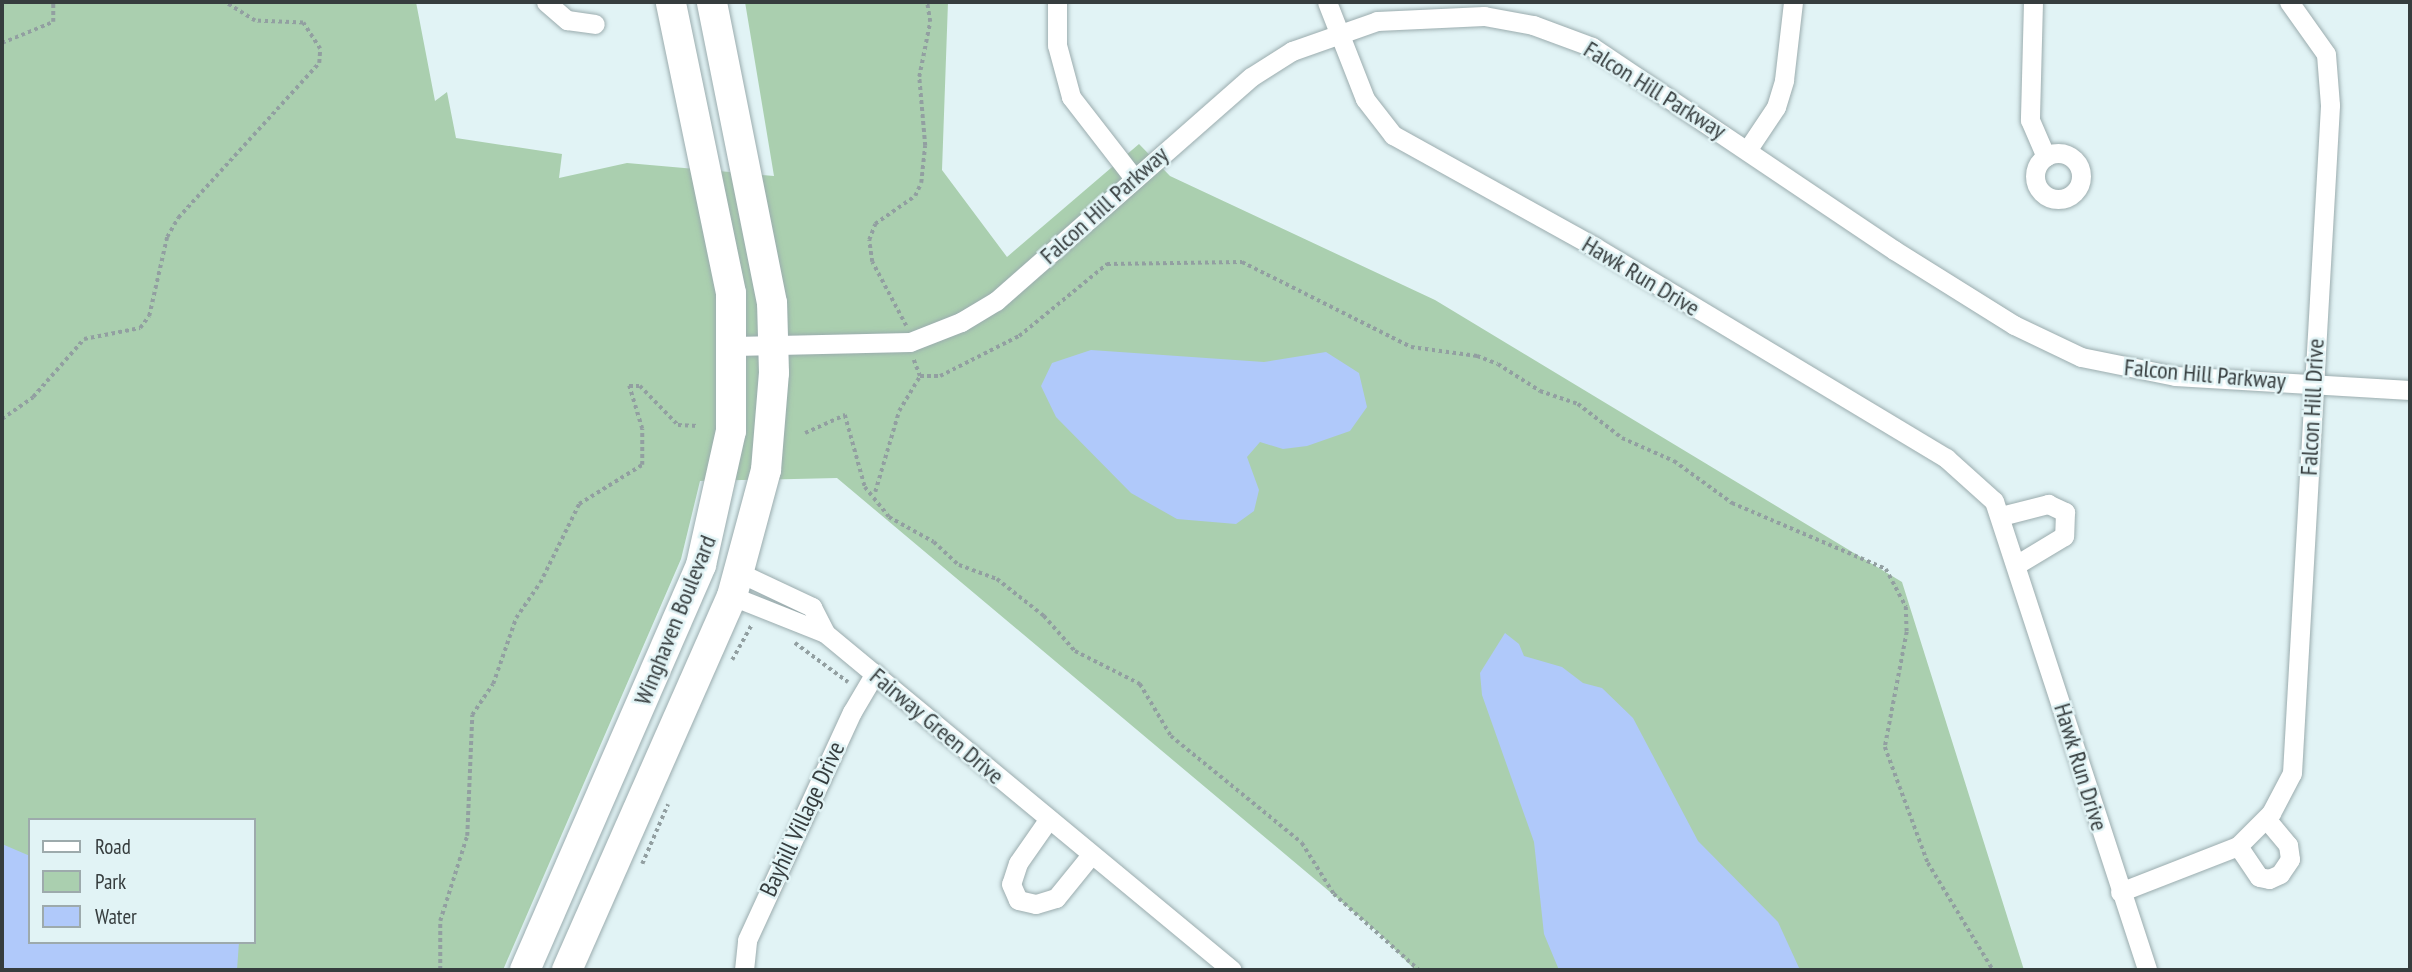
<!DOCTYPE html>
<style>
body{margin:0}
#map{position:relative;width:2412px;height:972px;overflow:hidden;background:#e1f3f5;font-family:"PT Sans Narrow",sans-serif}
div>[style]{position:absolute}
.green>*{inset:0;background:#aacfaf}
.water>*{inset:0;background:#b0c9fa}
.path>*{height:3.5px;margin-top:-1.75px;transform-origin:0;background:repeating-linear-gradient(90deg,#929fa1 0 3.5px,transparent 0 7px)}
.roads{filter:drop-shadow(0 0 2px #9bacae) drop-shadow(0 0 2px #9bacae)}
.street>*{height:19px;margin:-9.5px;padding:0 9.5px;transform-origin:9.5px;border-radius:9.5px;background:#fff}
.street>.ring{margin:-9.5px;padding:0;box-sizing:content-box;background:none;border:19px solid #fff;border-radius:50%}
.primary>*{height:30px;margin:-15px;padding:0 15px;transform-origin:15px;border-radius:15px;background:#fff}
span{translate:-50% -50%;white-space:nowrap;text-align:center;line-height:1.15;-webkit-text-stroke:5px #e1f3f5;paint-order:stroke}
.street-label{font-size:24px;color:#363d3e}
.frame{position:absolute;inset:0;border:4px solid #363d3e;pointer-events:none}
.legend{position:absolute;left:28px;top:818px;width:228px;height:126px;box-sizing:border-box;background:#e1f3f5;border:2px solid #9daaac;margin:0;padding:9px 12px;list-style:none;font-size:21px;color:#363d3e}
.legend li{display:flex;align-items:center;gap:14px;height:35px}
.legend b{width:35px;border:2px solid #9daaac}
</style>
<div id="map">
<div class="green">
<i style="clip-path:polygon(evenodd,2px 2px,416px 2px,435px 101px,447px 92px,456px 138px,562px 154px,559px 178px,627px 163px,774px 176px,745px 2px,948px 2px,942px 170px,1007px 257px,1139px 144px,1170px 176px,1435px 300px,1902px 582px,2024px 970px,1415px 970px,1380px 934px,837px 478px,700px 481px,681px 559px,503px 970px,2px 970px,2px 2px,30px 820px,254px 820px,254px 942px,30px 942px,30px 820px)"></i>
</div>
<div class="water">
<i style="clip-path:polygon(1091px 350px,1264px 362px,1326px 352px,1359px 373px,1367px 407px,1350px 431px,1307px 446px,1283px 449px,1260px 442px,1247px 457px,1259px 490px,1254px 511px,1236px 524px,1177px 519px,1131px 493px,1056px 417px,1041px 386px,1052px 363px)"></i>
<i style="clip-path:polygon(1505px 633px,1519px 644px,1524px 656px,1562px 667px,1583px 683px,1602px 688px,1633px 718px,1698px 841px,1778px 922px,1800px 970px,1559px 970px,1544px 934px,1534px 842px,1482px 695px,1480px 673px)"></i>
<i style="clip-path:polygon(2px 844px,30px 856px,30px 942px,239px 942px,237px 970px,2px 970px)"></i>
</div>
<div class="path">
<i style="left:2px;top:43px;width:55px;rotate:-22.4deg"></i>
<i style="left:53px;top:22px;width:20px;rotate:-90deg"></i>
<i style="left:906px;top:326px;width:72px;rotate:-118deg"></i>
<i style="left:872px;top:262px;width:22px;rotate:-98deg"></i>
<i style="left:869px;top:240px;width:17px;rotate:-69deg"></i>
<i style="left:875px;top:224px;width:49px;rotate:-35deg"></i>
<i style="left:915px;top:196px;width:14px;rotate:-65deg"></i>
<i style="left:921px;top:183px;width:37px;rotate:-84deg"></i>
<i style="left:925px;top:146px;width:69px;rotate:-95deg"></i>
<i style="left:919px;top:77px;width:56px;rotate:-78.7deg"></i>
<i style="left:930px;top:22px;width:20px;rotate:-99deg"></i>
<i style="left:914px;top:360px;width:17px;rotate:69deg"></i>
<i style="left:2px;top:419px;width:38px;rotate:-35deg"></i>
<i style="left:33px;top:397px;width:77px;rotate:-48.7deg"></i>
<i style="left:84px;top:339px;width:57px;rotate:-11.1deg"></i>
<i style="left:140px;top:328px;width:15px;rotate:-53deg"></i>
<i style="left:149px;top:316px;width:81px;rotate:-77.2deg"></i>
<i style="left:167px;top:237px;width:22px;rotate:-60deg"></i>
<i style="left:178px;top:218px;width:210px;rotate:-47.7deg"></i>
<i style="left:319px;top:63px;width:14px;rotate:-86deg"></i>
<i style="left:320px;top:49px;width:31px;rotate:-123deg"></i>
<i style="left:303px;top:23px;width:48px;rotate:-177.6deg"></i>
<i style="left:255px;top:21px;width:36px;rotate:-148deg"></i>
<i style="left:805px;top:433px;width:44px;rotate:-24.2deg"></i>
<i style="left:845px;top:415px;width:75px;rotate:74.5deg"></i>
<i style="left:865px;top:487px;width:38px;rotate:51deg"></i>
<i style="left:889px;top:517px;width:51px;rotate:29.1deg"></i>
<i style="left:934px;top:542px;width:34px;rotate:43deg"></i>
<i style="left:959px;top:565px;width:40px;rotate:20.2deg"></i>
<i style="left:997px;top:579px;width:60px;rotate:38.2deg"></i>
<i style="left:1044px;top:616px;width:47px;rotate:48.5deg"></i>
<i style="left:1075px;top:651px;width:73px;rotate:26.9deg"></i>
<i style="left:1140px;top:684px;width:61px;rotate:59.2deg"></i>
<i style="left:1171px;top:736px;width:169px;rotate:39.2deg"></i>
<i style="left:1302px;top:843px;width:60px;rotate:57.9deg"></i>
<i style="left:1334px;top:894px;width:114px;rotate:41.8deg"></i>
<i style="left:875px;top:492px;width:84px;rotate:-73.5deg"></i>
<i style="left:899px;top:411px;width:41px;rotate:-59deg"></i>
<i style="left:920px;top:376px;width:20px"></i>
<i style="left:940px;top:376px;width:89px;rotate:-26.9deg"></i>
<i style="left:1019px;top:336px;width:114px;rotate:-39.3deg"></i>
<i style="left:1107px;top:264px;width:135px;rotate:-0.8deg"></i>
<i style="left:1242px;top:262px;width:189px;rotate:26.7deg"></i>
<i style="left:1411px;top:347px;width:67px;rotate:7.8deg"></i>
<i style="left:1477px;top:356px;width:22px;rotate:21deg"></i>
<i style="left:1498px;top:364px;width:50px;rotate:32.7deg"></i>
<i style="left:1540px;top:391px;width:40px;rotate:18.9deg"></i>
<i style="left:1578px;top:404px;width:56px;rotate:37.7deg"></i>
<i style="left:1622px;top:438px;width:57px;rotate:23.9deg"></i>
<i style="left:1674px;top:461px;width:72px;rotate:35.9deg"></i>
<i style="left:1732px;top:503px;width:168px;rotate:23.2deg"></i>
<i style="left:1886px;top:569px;width:43px;rotate:62.2deg"></i>
<i style="left:1906px;top:607px;width:25px;rotate:88deg"></i>
<i style="left:1907px;top:632px;width:117px;rotate:100.8deg"></i>
<i style="left:1885px;top:747px;width:124px;rotate:69.7deg"></i>
<i style="left:1928px;top:863px;width:125px;rotate:58.7deg"></i>
<i style="left:795px;top:643px;width:66px;rotate:36.3deg"></i>
<i style="left:732px;top:660px;width:41px;rotate:-60.9deg"></i>
<i style="left:642px;top:864px;width:65px;rotate:-66.6deg"></i>
<i style="left:440px;top:970px;width:49px;rotate:-90deg"></i>
<i style="left:440px;top:921px;width:89px;rotate:-72.4deg"></i>
<i style="left:467px;top:836px;width:121px;rotate:-87.6deg"></i>
<i style="left:472px;top:715px;width:37px;rotate:-56deg"></i>
<i style="left:493px;top:684px;width:70px;rotate:-70.8deg"></i>
<i style="left:516px;top:618px;width:42px;rotate:-55.6deg"></i>
<i style="left:540px;top:583px;width:88px;rotate:-63.7deg"></i>
<i style="left:579px;top:504px;width:74px;rotate:-31.8deg"></i>
<i style="left:642px;top:465px;width:36px;rotate:-90deg"></i>
<i style="left:642px;top:429px;width:45px;rotate:-106.8deg"></i>
<i style="left:629px;top:386px;width:11px"></i>
<i style="left:640px;top:386px;width:54px;rotate:45.7deg"></i>
<i style="left:678px;top:425px;width:20px;rotate:3deg"></i>
</div>
<div class="roads">
<div class="street">
<i style="left:546px;top:2px;width:28px;rotate:41deg"></i>
<i style="left:567px;top:20px;width:28px;rotate:8deg"></i>
<i style="left:1057px;top:2px;width:43px;rotate:90deg"></i>
<i style="left:1057px;top:45px;width:54px;rotate:74.9deg"></i>
<i style="left:1071px;top:97px;width:101px;rotate:52.2deg"></i>
<i style="left:1327px;top:2px;width:104px;rotate:68.6deg"></i>
<i style="left:1365px;top:99px;width:46px;rotate:52.1deg"></i>
<i style="left:1393px;top:135px;width:231px;rotate:29deg"></i>
<i style="left:1595px;top:247px;width:410px;rotate:31deg"></i>
<i style="left:1946px;top:458px;width:64px;rotate:41.9deg"></i>
<i style="left:1994px;top:501px;width:493px;rotate:71.9deg"></i>
<i style="left:2033px;top:2px;width:118px;rotate:91.5deg"></i>
<i style="left:2030px;top:120px;width:40px;rotate:66.6deg"></i>
<i style="left:1748px;top:149px;width:50px;rotate:-56.3deg"></i>
<i style="left:1776px;top:107px;width:28px;rotate:-73deg"></i>
<i style="left:1784px;top:80px;width:79px;rotate:-83.4deg"></i>
<i class="ring" style="left:2035px;top:153px;width:27px;height:27px"></i>
<i style="left:734px;top:346px;width:176px;rotate:-1.3deg"></i>
<i style="left:910px;top:342px;width:55px;rotate:-21.4deg"></i>
<i style="left:961px;top:322px;width:41px;rotate:-31deg"></i>
<i style="left:996px;top:301px;width:339px;rotate:-41.3deg"></i>
<i style="left:1251px;top:77px;width:49px;rotate:-32.4deg"></i>
<i style="left:1292px;top:51px;width:90px;rotate:-19.4deg"></i>
<i style="left:1377px;top:21px;width:107px;rotate:-2.7deg"></i>
<i style="left:1484px;top:16px;width:50px;rotate:10.4deg"></i>
<i style="left:1533px;top:25px;width:63px;rotate:20.4deg"></i>
<i style="left:1592px;top:47px;width:364px;rotate:33.9deg"></i>
<i style="left:1894px;top:250px;width:142px;rotate:32deg"></i>
<i style="left:2014px;top:325px;width:74px;rotate:25.5deg"></i>
<i style="left:2081px;top:357px;width:96px;rotate:11.4deg"></i>
<i style="left:2175px;top:376px;width:235px;rotate:3.4deg"></i>
<i style="left:2001px;top:516px;width:49px;rotate:-14.3deg"></i>
<i style="left:2048px;top:504px;width:19px;rotate:25deg"></i>
<i style="left:2065px;top:512px;width:24px;rotate:92deg"></i>
<i style="left:2064px;top:536px;width:52px;rotate:149deg"></i>
<i style="left:740px;top:573px;width:80px;rotate:25.3deg"></i>
<i style="left:812px;top:607px;width:29px;rotate:63deg"></i>
<i style="left:732px;top:596px;width:100px;rotate:21.7deg"></i>
<i style="left:825px;top:633px;width:528px;rotate:39.63deg"></i>
<i style="left:1048px;top:820px;width:52px;rotate:124.9deg"></i>
<i style="left:1018px;top:863px;width:22px;rotate:108deg"></i>
<i style="left:1011px;top:884px;width:17px;rotate:66deg"></i>
<i style="left:1018px;top:900px;width:18px;rotate:13deg"></i>
<i style="left:1036px;top:904px;width:21px;rotate:-17deg"></i>
<i style="left:1056px;top:898px;width:55px;rotate:-50.9deg"></i>
<i style="left:2238px;top:846px;width:37px;rotate:56deg"></i>
<i style="left:2259px;top:877px;width:10px;rotate:11deg"></i>
<i style="left:2269px;top:879px;width:12px;rotate:-24deg"></i>
<i style="left:2280px;top:874px;width:18px;rotate:-56deg"></i>
<i style="left:2290px;top:859px;width:14px;rotate:-98deg"></i>
<i style="left:2288px;top:845px;width:34px;rotate:-130deg"></i>
<i style="left:2120px;top:892px;width:127px;rotate:-21.3deg"></i>
<i style="left:2238px;top:846px;width:47px;rotate:-45deg"></i>
<i style="left:2271px;top:813px;width:45px;rotate:-62.3deg"></i>
<i style="left:2292px;top:773px;width:669px;rotate:-86.74deg"></i>
<i style="left:2330px;top:105px;width:51px;rotate:-94.5deg"></i>
<i style="left:2326px;top:54px;width:64px;rotate:-125.4deg"></i>
<i style="left:744px;top:970px;width:30px;rotate:-84deg"></i>
<i style="left:747px;top:940px;width:251px;rotate:-65.3deg"></i>
<i style="left:852px;top:712px;width:45px;rotate:-59.5deg"></i>
</div>
<div class="primary">
<i style="left:525px;top:970px;width:442px;rotate:-66.5deg"></i>
<i style="left:701px;top:565px;width:137px;rotate:-77.4deg"></i>
<i style="left:731px;top:431px;width:138px;rotate:-90deg"></i>
<i style="left:731px;top:293px;width:297px;rotate:-101.7deg"></i>
<i style="left:567px;top:970px;width:409px;rotate:-66.2deg"></i>
<i style="left:732px;top:596px;width:131px;rotate:-74.9deg"></i>
<i style="left:766px;top:470px;width:97px;rotate:-85.3deg"></i>
<i style="left:774px;top:373px;width:70px;rotate:-91.6deg"></i>
<i style="left:772px;top:303px;width:307px;rotate:-101.3deg"></i>
</div>
</div>
<div class="street-label">
<span style="left:1655px;top:90px;rotate:32deg">Falcon Hill Parkway</span>
<span style="left:1104px;top:205px;rotate:-42deg">Falcon Hill Parkway</span>
<span style="left:1641px;top:276px;rotate:31deg">Hawk Run Drive</span>
<span style="left:2205px;top:374px;rotate:5deg">Falcon Hill Parkway</span>
<span style="left:2312px;top:407px;rotate:-87deg">Falcon Hill Drive</span>
<span style="left:675px;top:620px;rotate:-68deg">Winghaven Boulevard</span>
<span style="left:937px;top:726px;rotate:40deg">Fairway Green Drive</span>
<span style="left:2081px;top:767px;rotate:73deg">Hawk Run Drive</span>
<span style="left:802px;top:819px;rotate:-65deg">Bayhill Village Drive</span>
</div>
<div class="frame"></div>
<ul class="legend">
<li><b style="height:9px;background:#fff"></b>Road</li>
<li><b style="height:19px;background:#aacfaf"></b>Park</li>
<li><b style="height:19px;background:#b0c9fa"></b>Water</li>
</ul>
</div>
